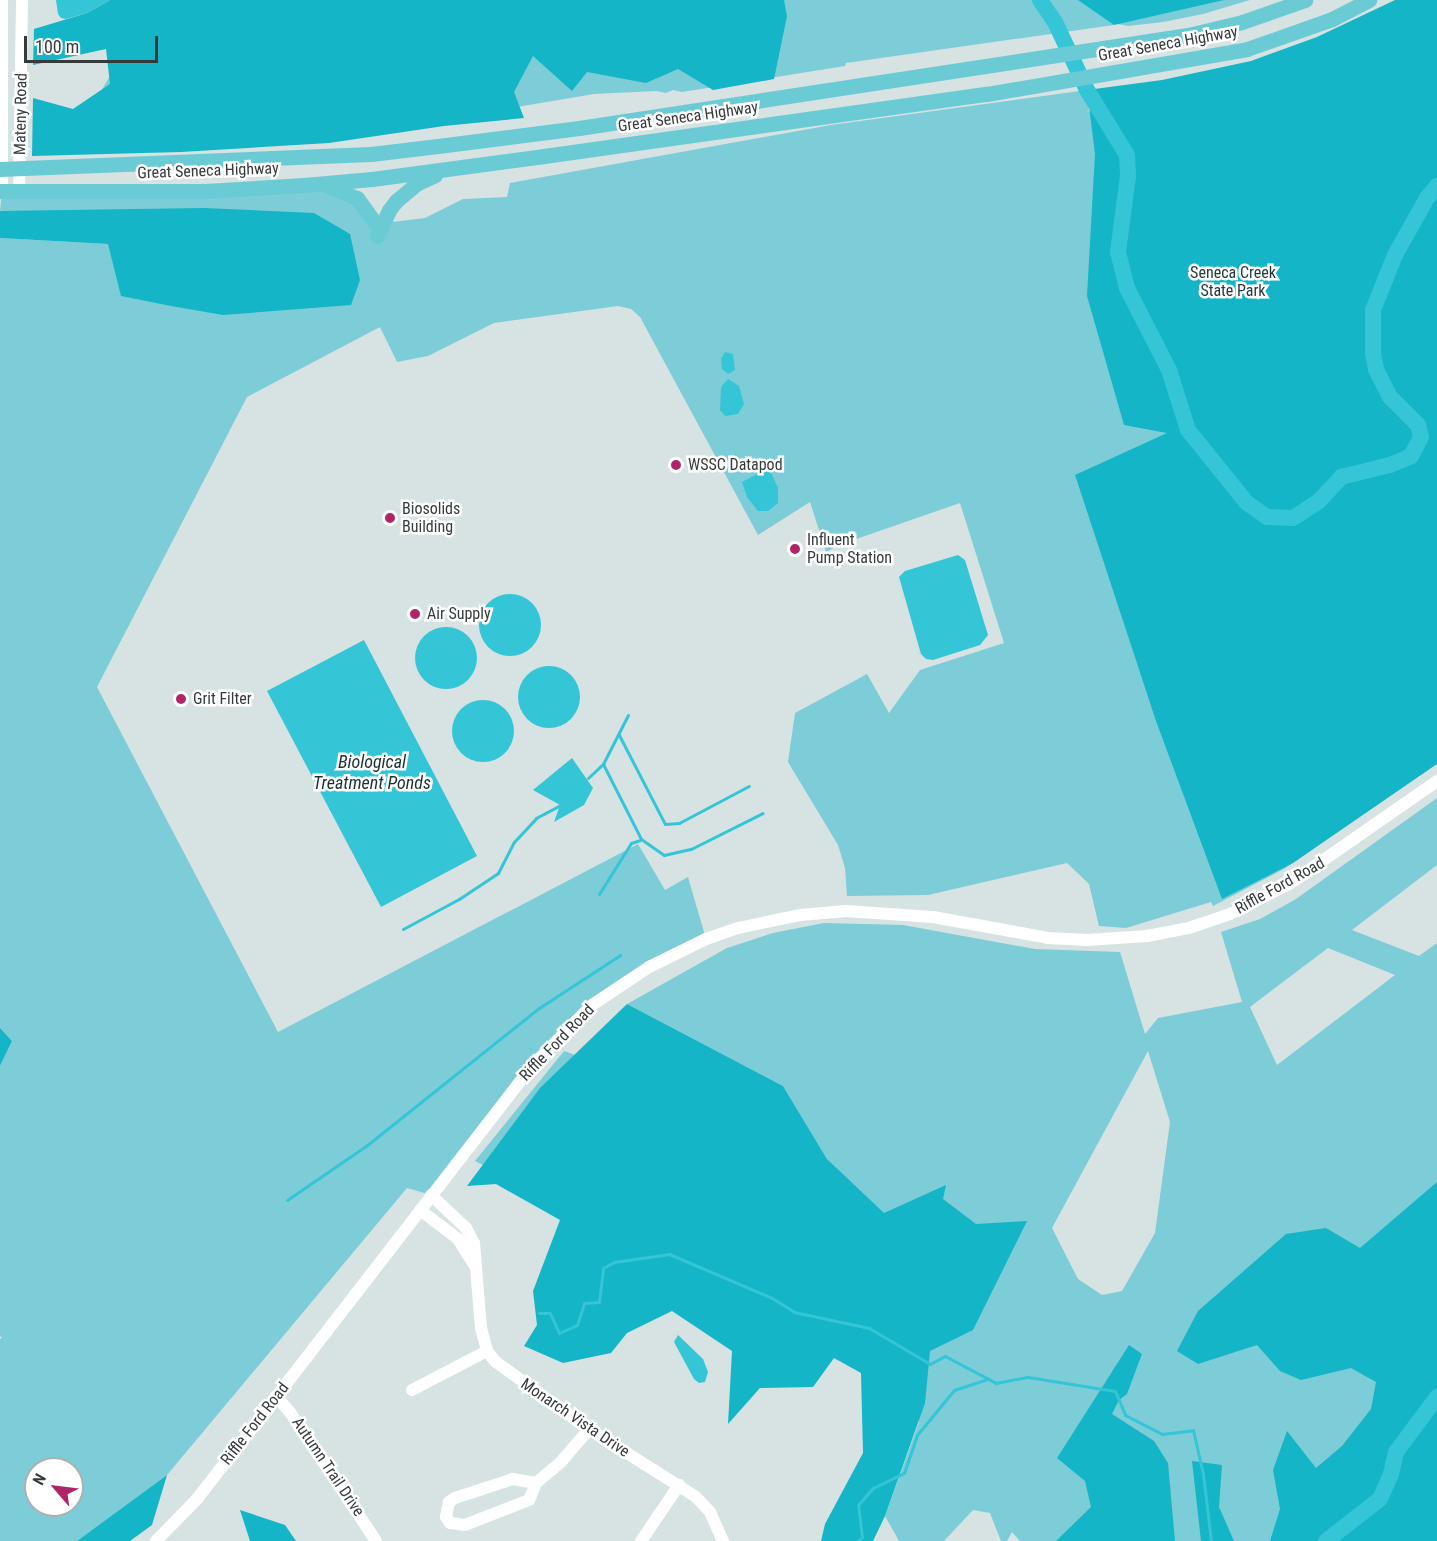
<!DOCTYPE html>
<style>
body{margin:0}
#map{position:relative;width:1437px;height:1541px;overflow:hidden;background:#d7e2e3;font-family:"Roboto Condensed",sans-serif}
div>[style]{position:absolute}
.green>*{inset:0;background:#7ccdd8}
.forest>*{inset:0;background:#14b5c6}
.water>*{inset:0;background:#34c5d6}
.round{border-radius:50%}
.stream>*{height:3px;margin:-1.5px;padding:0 1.5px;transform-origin:1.5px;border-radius:1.5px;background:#34c5d6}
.river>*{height:16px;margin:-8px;padding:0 8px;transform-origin:8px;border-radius:8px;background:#34c5d6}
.minor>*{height:12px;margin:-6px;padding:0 6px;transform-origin:6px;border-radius:6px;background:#fff}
.major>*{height:15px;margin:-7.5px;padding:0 7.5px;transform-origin:7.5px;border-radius:7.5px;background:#6bcbd4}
.dots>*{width:16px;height:16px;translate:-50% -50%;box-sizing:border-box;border:3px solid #fff;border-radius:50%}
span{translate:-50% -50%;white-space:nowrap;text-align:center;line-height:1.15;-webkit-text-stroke:5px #fff;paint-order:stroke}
.street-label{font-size:16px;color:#353a3a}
.park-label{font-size:16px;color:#223a3d}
.poi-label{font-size:16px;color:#353a3a}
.left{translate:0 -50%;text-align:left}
.water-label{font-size:18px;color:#193134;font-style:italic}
.north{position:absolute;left:24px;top:1457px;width:60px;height:60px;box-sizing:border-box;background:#fff;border:2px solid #aeb0b0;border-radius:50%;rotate:298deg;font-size:16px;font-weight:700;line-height:24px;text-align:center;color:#353a3a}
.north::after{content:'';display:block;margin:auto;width:21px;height:27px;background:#af2668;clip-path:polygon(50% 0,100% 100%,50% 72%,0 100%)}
.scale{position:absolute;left:24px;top:36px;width:134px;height:27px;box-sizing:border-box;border:3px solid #353a3a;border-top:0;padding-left:8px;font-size:18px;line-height:21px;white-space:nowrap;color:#353a3a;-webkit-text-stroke:4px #fff;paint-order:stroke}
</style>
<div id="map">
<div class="green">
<i style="clip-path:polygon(154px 0,1250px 0,1203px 14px,1163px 22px,1128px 26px,1112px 23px,1114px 25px,846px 63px,845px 66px,682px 92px,673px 90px,666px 93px,656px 91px,594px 94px,517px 107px,100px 93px)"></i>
<i style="clip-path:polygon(evenodd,1437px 0,1384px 799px,1284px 869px,1213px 906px,1211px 902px,1126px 928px,1099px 926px,1089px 884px,1067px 863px,928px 895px,847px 896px,845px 868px,838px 845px,788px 762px,795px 713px,867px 674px,889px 713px,920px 670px,1004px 643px,960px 503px,839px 545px,826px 552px,810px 502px,758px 535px,640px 317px,631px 309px,618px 306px,494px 323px,428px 356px,397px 362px,380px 327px,247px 397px,97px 687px,278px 1032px,638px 844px,665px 890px,688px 877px,706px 939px,679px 951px,568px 1027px,431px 1195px,407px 1188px,167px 1475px,77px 1541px,0 1541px,0 1339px,2px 1338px,0 1336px,0 1066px,12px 1041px,0 1028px,0 238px,108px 244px,351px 305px,0 211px,2px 191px,320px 183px,348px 193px,376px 224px,425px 218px,463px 199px,507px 197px,510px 183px,831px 125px,1087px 90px,1089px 112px,1217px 75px,1437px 0,36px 1469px,72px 1469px,72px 1505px,36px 1505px,36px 1469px)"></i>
<i style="clip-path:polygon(evenodd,1437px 798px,1437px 865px,1352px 930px,1419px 956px,1437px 943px,1437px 1541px,1020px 1541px,1012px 1532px,1007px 1541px,1001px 1541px,990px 1513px,973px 1510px,944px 1541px,899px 1541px,885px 1516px,919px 1422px,817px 1301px,705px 1280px,475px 1161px,564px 1051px,718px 1105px,843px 1175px,827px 1159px,783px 1086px,627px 1004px,727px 948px,773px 933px,824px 923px,903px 925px,1035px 949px,1120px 952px,1145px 1034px,1158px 1018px,1242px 1002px,1221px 932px,1260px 919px,1296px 899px,1437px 798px,1328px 948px,1395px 975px,1277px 1065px,1250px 1007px,1328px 948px,1437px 798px,1148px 1051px,1170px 1122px,1155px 1233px,1122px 1291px,1102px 1295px,1078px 1279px,1052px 1228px,1148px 1051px)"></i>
</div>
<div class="forest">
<i style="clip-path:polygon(110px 0,784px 0,787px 16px,774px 79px,713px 90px,678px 69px,646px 83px,587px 72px,572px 91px,533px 56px,514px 92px,524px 118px,444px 126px,329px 143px,181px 152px,32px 156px,33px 98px,73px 109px,110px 84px,106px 49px,33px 65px,34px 29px,87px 13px)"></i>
<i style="clip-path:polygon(1078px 0,1224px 0,1114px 25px)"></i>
<i style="clip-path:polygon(1395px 0,1437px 0,1437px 764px,1293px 863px,1222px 899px,1156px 721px,1075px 475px,1167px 433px,1124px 425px,1087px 296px,1095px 154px,1087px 90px,1162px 80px,1251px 61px,1317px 37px)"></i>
<i style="clip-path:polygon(204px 208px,314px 213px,350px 234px,360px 280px,351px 305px,223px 315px,171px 306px,121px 296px,108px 244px,0 238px,0 211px)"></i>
<i style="clip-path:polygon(627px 1004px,783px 1086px,827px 1159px,884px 1213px,946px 1185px,943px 1199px,976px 1224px,1027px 1221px,973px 1330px,930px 1351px,925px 1403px,885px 1516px,873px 1541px,821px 1541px,825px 1524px,863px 1453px,861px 1373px,834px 1358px,813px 1387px,760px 1388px,728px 1424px,732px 1351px,672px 1311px,627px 1333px,611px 1353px,563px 1363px,524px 1346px,537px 1325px,533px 1291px,560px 1220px,496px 1184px,467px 1186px,540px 1088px)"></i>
<i style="clip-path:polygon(0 1028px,12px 1041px,0 1066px)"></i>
<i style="clip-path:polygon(1437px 1182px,1437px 1541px,1270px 1541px,1280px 1509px,1273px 1470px,1287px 1431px,1316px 1468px,1342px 1446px,1371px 1409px,1376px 1382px,1351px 1368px,1301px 1380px,1280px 1371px,1257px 1345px,1198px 1364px,1177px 1351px,1198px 1311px,1286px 1234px,1326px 1228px,1360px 1248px)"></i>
<i style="clip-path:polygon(1129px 1345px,1142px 1354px,1127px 1394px,1119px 1400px,1112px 1414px,1154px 1441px,1168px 1463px,1175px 1541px,1056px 1541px,1091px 1507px,1085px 1481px,1057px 1458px)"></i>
<i style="clip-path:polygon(1192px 1461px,1222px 1465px,1219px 1507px,1234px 1541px,1201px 1541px)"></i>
<i style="clip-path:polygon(167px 1475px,152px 1525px,130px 1541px,77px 1541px)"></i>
<i style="clip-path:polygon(240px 1510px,285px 1525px,296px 1541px,250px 1541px)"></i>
</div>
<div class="water">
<i style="clip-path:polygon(56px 0,110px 0,87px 13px,66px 19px,61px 18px,58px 14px)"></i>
<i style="clip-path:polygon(725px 352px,733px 354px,735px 370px,728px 374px,722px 369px,721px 359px)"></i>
<i style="clip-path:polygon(728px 379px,739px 386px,744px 404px,738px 414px,725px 416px,720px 410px,721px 387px)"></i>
<i style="clip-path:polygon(769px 468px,778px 488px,778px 503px,768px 511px,758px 511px,747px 497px,742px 482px)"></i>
<i style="clip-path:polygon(958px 555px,965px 560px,988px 635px,980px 645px,933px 660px,926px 659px,921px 654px,899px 577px,905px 571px)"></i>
<i class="round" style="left:479px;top:594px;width:62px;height:62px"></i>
<i class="round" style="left:415px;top:627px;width:62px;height:62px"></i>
<i style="clip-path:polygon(364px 640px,477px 856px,381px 907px,267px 691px)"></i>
<i class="round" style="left:518px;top:666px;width:62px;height:62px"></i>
<i class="round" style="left:452px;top:700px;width:62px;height:62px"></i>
<i style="clip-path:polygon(572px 758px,593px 788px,584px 805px,554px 822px,560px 805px,533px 790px)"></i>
<i style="clip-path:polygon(678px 1335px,703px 1359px,708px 1372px,705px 1382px,699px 1383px,694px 1379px,674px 1342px)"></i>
</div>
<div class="stream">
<i style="left:619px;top:735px;width:100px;rotate:62.7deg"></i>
<i style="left:665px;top:824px;width:14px;rotate:-4deg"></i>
<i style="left:679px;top:823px;width:79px;rotate:-27.9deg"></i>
<i style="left:603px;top:764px;width:84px;rotate:63.1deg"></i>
<i style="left:641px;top:839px;width:28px;rotate:35deg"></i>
<i style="left:664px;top:855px;width:28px;rotate:-13deg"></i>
<i style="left:691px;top:849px;width:80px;rotate:-26.6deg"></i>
<i style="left:588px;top:778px;width:21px;rotate:-43deg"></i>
<i style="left:603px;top:764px;width:55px;rotate:-63deg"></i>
<i style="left:599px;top:894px;width:60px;rotate:-57.9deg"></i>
<i style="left:631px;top:843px;width:9px;rotate:-18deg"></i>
<i style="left:403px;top:929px;width:64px;rotate:-28.2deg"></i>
<i style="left:459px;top:899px;width:47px;rotate:-33.7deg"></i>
<i style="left:498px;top:873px;width:35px;rotate:-63deg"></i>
<i style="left:514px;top:842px;width:33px;rotate:-47deg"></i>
<i style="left:536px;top:818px;width:27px;rotate:-28deg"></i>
<i style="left:287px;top:1200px;width:96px;rotate:-34.4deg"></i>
<i style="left:366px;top:1146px;width:221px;rotate:-38.6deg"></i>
<i style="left:539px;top:1008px;width:97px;rotate:-33.2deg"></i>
<i style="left:539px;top:1313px;width:11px"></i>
<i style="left:550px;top:1313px;width:22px;rotate:66deg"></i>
<i style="left:559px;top:1333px;width:20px;rotate:-24deg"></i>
<i style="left:577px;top:1325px;width:23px;rotate:-72deg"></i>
<i style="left:584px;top:1303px;width:15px;rotate:-4deg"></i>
<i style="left:599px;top:1302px;width:34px;rotate:-83deg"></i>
<i style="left:603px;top:1268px;width:13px;rotate:-29deg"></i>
<i style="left:614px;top:1262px;width:56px;rotate:-8.3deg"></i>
<i style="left:669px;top:1254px;width:112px;rotate:23.1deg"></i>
<i style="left:772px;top:1298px;width:26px;rotate:32deg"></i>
<i style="left:794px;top:1312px;width:77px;rotate:12deg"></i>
<i style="left:869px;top:1328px;width:71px;rotate:30.5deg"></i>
<i style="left:930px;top:1364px;width:17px;rotate:-28deg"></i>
<i style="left:945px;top:1356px;width:58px;rotate:27.9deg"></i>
<i style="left:996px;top:1383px;width:33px;rotate:-11deg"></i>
<i style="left:1028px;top:1377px;width:88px;rotate:9.1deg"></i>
<i style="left:1115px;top:1391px;width:26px;rotate:67deg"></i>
<i style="left:1125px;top:1415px;width:42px;rotate:27.2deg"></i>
<i style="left:1162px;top:1434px;width:31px;rotate:-7deg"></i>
<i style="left:1193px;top:1430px;width:45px;rotate:77.2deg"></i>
<i style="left:1203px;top:1474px;width:67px;rotate:83.2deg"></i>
<i style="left:858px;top:1541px;width:6px;rotate:-45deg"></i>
<i style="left:862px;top:1537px;width:32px;rotate:-97deg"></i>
<i style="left:858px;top:1505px;width:23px;rotate:-49deg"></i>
<i style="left:873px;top:1488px;width:34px;rotate:-26deg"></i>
<i style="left:904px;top:1473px;width:40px;rotate:-71.1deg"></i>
<i style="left:917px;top:1435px;width:58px;rotate:-50.6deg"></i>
<i style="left:954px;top:1390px;width:35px;rotate:-18deg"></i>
</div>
<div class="river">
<i style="left:1040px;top:0;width:27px;rotate:56deg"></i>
<i style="left:1055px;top:22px;width:75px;rotate:64.8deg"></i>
<i style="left:1087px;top:90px;width:76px;rotate:58.4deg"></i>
<i style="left:1127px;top:155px;width:21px;rotate:87deg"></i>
<i style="left:1128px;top:176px;width:77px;rotate:97.5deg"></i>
<i style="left:1118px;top:252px;width:37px;rotate:76deg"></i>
<i style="left:1127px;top:288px;width:92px;rotate:62.9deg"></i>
<i style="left:1169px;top:370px;width:63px;rotate:72.4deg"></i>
<i style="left:1188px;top:430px;width:94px;rotate:51.1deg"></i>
<i style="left:1247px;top:503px;width:24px;rotate:35deg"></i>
<i style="left:1267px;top:517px;width:26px;rotate:2deg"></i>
<i style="left:1293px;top:518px;width:31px;rotate:-33deg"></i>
<i style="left:1319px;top:501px;width:33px;rotate:-47deg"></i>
<i style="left:1341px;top:477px;width:50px;rotate:-13.8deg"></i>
<i style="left:1390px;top:465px;width:23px;rotate:-23deg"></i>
<i style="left:1411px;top:456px;width:21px;rotate:-62deg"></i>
<i style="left:1421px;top:437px;width:12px;rotate:-104deg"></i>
<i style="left:1418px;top:425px;width:40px;rotate:-135deg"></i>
<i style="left:1390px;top:397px;width:31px;rotate:-117deg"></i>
<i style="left:1376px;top:369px;width:15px;rotate:-101deg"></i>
<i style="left:1373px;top:354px;width:44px;rotate:-90deg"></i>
<i style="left:1373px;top:310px;width:59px;rotate:-68.2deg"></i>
<i style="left:1395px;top:255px;width:65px;rotate:-60.7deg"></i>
<i style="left:1427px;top:198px;width:16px;rotate:-50deg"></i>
<i style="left:1326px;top:1541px;width:68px;rotate:-37.9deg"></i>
<i style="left:1380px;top:1499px;width:27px;rotate:-66deg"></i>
<i style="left:1391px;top:1474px;width:23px;rotate:-77deg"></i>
<i style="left:1396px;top:1452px;width:69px;rotate:-53.3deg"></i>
</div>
<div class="minor">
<i style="left:2px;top:191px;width:191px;rotate:-90deg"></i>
<i style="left:19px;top:192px;width:192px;rotate:-89.1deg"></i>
<i style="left:431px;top:1195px;width:48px;rotate:43.3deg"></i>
<i style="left:466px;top:1228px;width:17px;rotate:62deg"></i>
<i style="left:474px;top:1243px;width:85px;rotate:85.3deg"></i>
<i style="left:481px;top:1328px;width:24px;rotate:75deg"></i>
<i style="left:487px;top:1351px;width:14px;rotate:51deg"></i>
<i style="left:496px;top:1362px;width:115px;rotate:35.8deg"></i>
<i style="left:589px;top:1429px;width:127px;rotate:32.4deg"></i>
<i style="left:696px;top:1497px;width:21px;rotate:47deg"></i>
<i style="left:710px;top:1512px;width:32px;rotate:66deg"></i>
<i style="left:420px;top:1210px;width:48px;rotate:37.3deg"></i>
<i style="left:458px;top:1239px;width:32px;rotate:58deg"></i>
<i style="left:412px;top:1390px;width:85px;rotate:-27.5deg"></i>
<i style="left:276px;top:1396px;width:21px;rotate:49deg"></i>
<i style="left:290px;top:1412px;width:155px;rotate:56.3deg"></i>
<i style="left:536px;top:1483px;width:18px;rotate:112deg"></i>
<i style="left:529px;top:1500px;width:69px;rotate:158.7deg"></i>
<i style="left:465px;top:1525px;width:15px;rotate:-172deg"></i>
<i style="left:450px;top:1523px;width:7px;rotate:-124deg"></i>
<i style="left:446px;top:1517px;width:15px;rotate:-79deg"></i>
<i style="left:449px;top:1502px;width:7px;rotate:-34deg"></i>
<i style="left:455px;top:1498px;width:61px;rotate:-18.1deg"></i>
<i style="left:513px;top:1479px;width:23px;rotate:10deg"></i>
<i style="left:536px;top:1483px;width:31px;rotate:-40deg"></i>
<i style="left:560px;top:1463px;width:45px;rotate:-49.5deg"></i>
<i style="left:156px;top:1541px;width:59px;rotate:-45.7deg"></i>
<i style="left:197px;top:1499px;width:547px;rotate:-52.27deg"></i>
<i style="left:532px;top:1066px;width:86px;rotate:-45.5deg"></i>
<i style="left:592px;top:1005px;width:69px;rotate:-33.7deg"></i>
<i style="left:649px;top:967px;width:64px;rotate:-26.2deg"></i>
<i style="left:706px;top:939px;width:34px;rotate:-19deg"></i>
<i style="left:738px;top:928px;width:63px;rotate:-11.8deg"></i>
<i style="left:800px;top:915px;width:46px;rotate:-5deg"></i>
<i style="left:846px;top:911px;width:87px;rotate:3.9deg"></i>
<i style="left:933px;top:917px;width:117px;rotate:10.3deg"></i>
<i style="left:1048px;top:938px;width:39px;rotate:3deg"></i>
<i style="left:1087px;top:940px;width:60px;rotate:-3.8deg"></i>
<i style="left:1147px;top:936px;width:43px;rotate:-10.8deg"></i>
<i style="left:1189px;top:928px;width:43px;rotate:-18.9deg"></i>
<i style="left:1230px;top:914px;width:66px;rotate:-27deg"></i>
<i style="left:1289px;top:884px;width:180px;rotate:-34.8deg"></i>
<i style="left:641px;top:1541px;width:68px;rotate:-55.8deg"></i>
</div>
<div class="major">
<i style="left:0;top:169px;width:371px;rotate:-2.3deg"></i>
<i style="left:371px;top:154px;width:67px;rotate:-6.8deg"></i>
<i style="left:438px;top:146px;width:142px;rotate:-7.3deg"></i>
<i style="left:579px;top:128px;width:616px;rotate:-8.68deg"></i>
<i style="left:1188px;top:35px;width:56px;rotate:-13.5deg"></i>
<i style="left:1242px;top:22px;width:67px;rotate:-19.2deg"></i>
<i style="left:326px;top:185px;width:34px;rotate:23deg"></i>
<i style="left:357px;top:198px;width:32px;rotate:54deg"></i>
<i style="left:0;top:191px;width:205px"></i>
<i style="left:205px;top:191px;width:99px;rotate:-3.5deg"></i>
<i style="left:304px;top:185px;width:68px;rotate:-5deg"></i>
<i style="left:372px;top:179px;width:174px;rotate:-7.6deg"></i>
<i style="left:544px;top:156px;width:447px;rotate:-8deg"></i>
<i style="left:987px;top:94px;width:264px;rotate:-9.8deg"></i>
<i style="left:1247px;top:49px;width:90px;rotate:-19.4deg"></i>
<i style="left:1332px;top:19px;width:42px;rotate:-27.2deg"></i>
<i style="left:377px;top:236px;width:29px;rotate:-65deg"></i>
<i style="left:389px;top:210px;width:11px;rotate:-52deg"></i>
<i style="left:396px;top:201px;width:26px;rotate:-40deg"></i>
<i style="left:416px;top:184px;width:21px;rotate:-25deg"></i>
</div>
<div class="dots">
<i style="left:676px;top:465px;background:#af2668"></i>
<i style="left:390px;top:518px;background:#af2668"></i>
<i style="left:795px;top:549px;background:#af2668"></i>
<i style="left:415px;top:614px;background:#af2668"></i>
<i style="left:181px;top:699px;background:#af2668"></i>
</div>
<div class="street-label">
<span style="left:1168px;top:44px;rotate:-10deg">Great Seneca Highway</span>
<span style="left:21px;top:114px;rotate:-89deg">Mateny Road</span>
<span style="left:688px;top:117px;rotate:-8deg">Great Seneca Highway</span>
<span style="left:208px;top:171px;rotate:-2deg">Great Seneca Highway</span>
<span style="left:1280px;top:886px;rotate:-29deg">Riffle Ford Road</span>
<span style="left:557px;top:1043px;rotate:-46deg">Riffle Ford Road</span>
<span style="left:575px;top:1418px;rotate:34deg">Monarch Vista Drive</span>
<span style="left:255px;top:1424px;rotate:-52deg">Riffle Ford Road</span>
<span style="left:328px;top:1467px;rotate:56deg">Autumn Trail Drive</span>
</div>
<div class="park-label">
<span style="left:1233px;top:282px">Seneca Creek<br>State Park</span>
</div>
<div class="poi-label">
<span class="left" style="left:688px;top:465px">WSSC Datapod</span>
<span class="left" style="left:402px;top:518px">Biosolids<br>Building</span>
<span class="left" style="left:807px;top:549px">Influent<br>Pump Station</span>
<span class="left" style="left:427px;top:614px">Air Supply</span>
<span class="left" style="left:193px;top:699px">Grit Filter</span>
</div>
<div class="water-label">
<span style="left:372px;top:773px">Biological<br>Treatment Ponds</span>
</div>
<div class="north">N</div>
<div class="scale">100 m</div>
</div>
